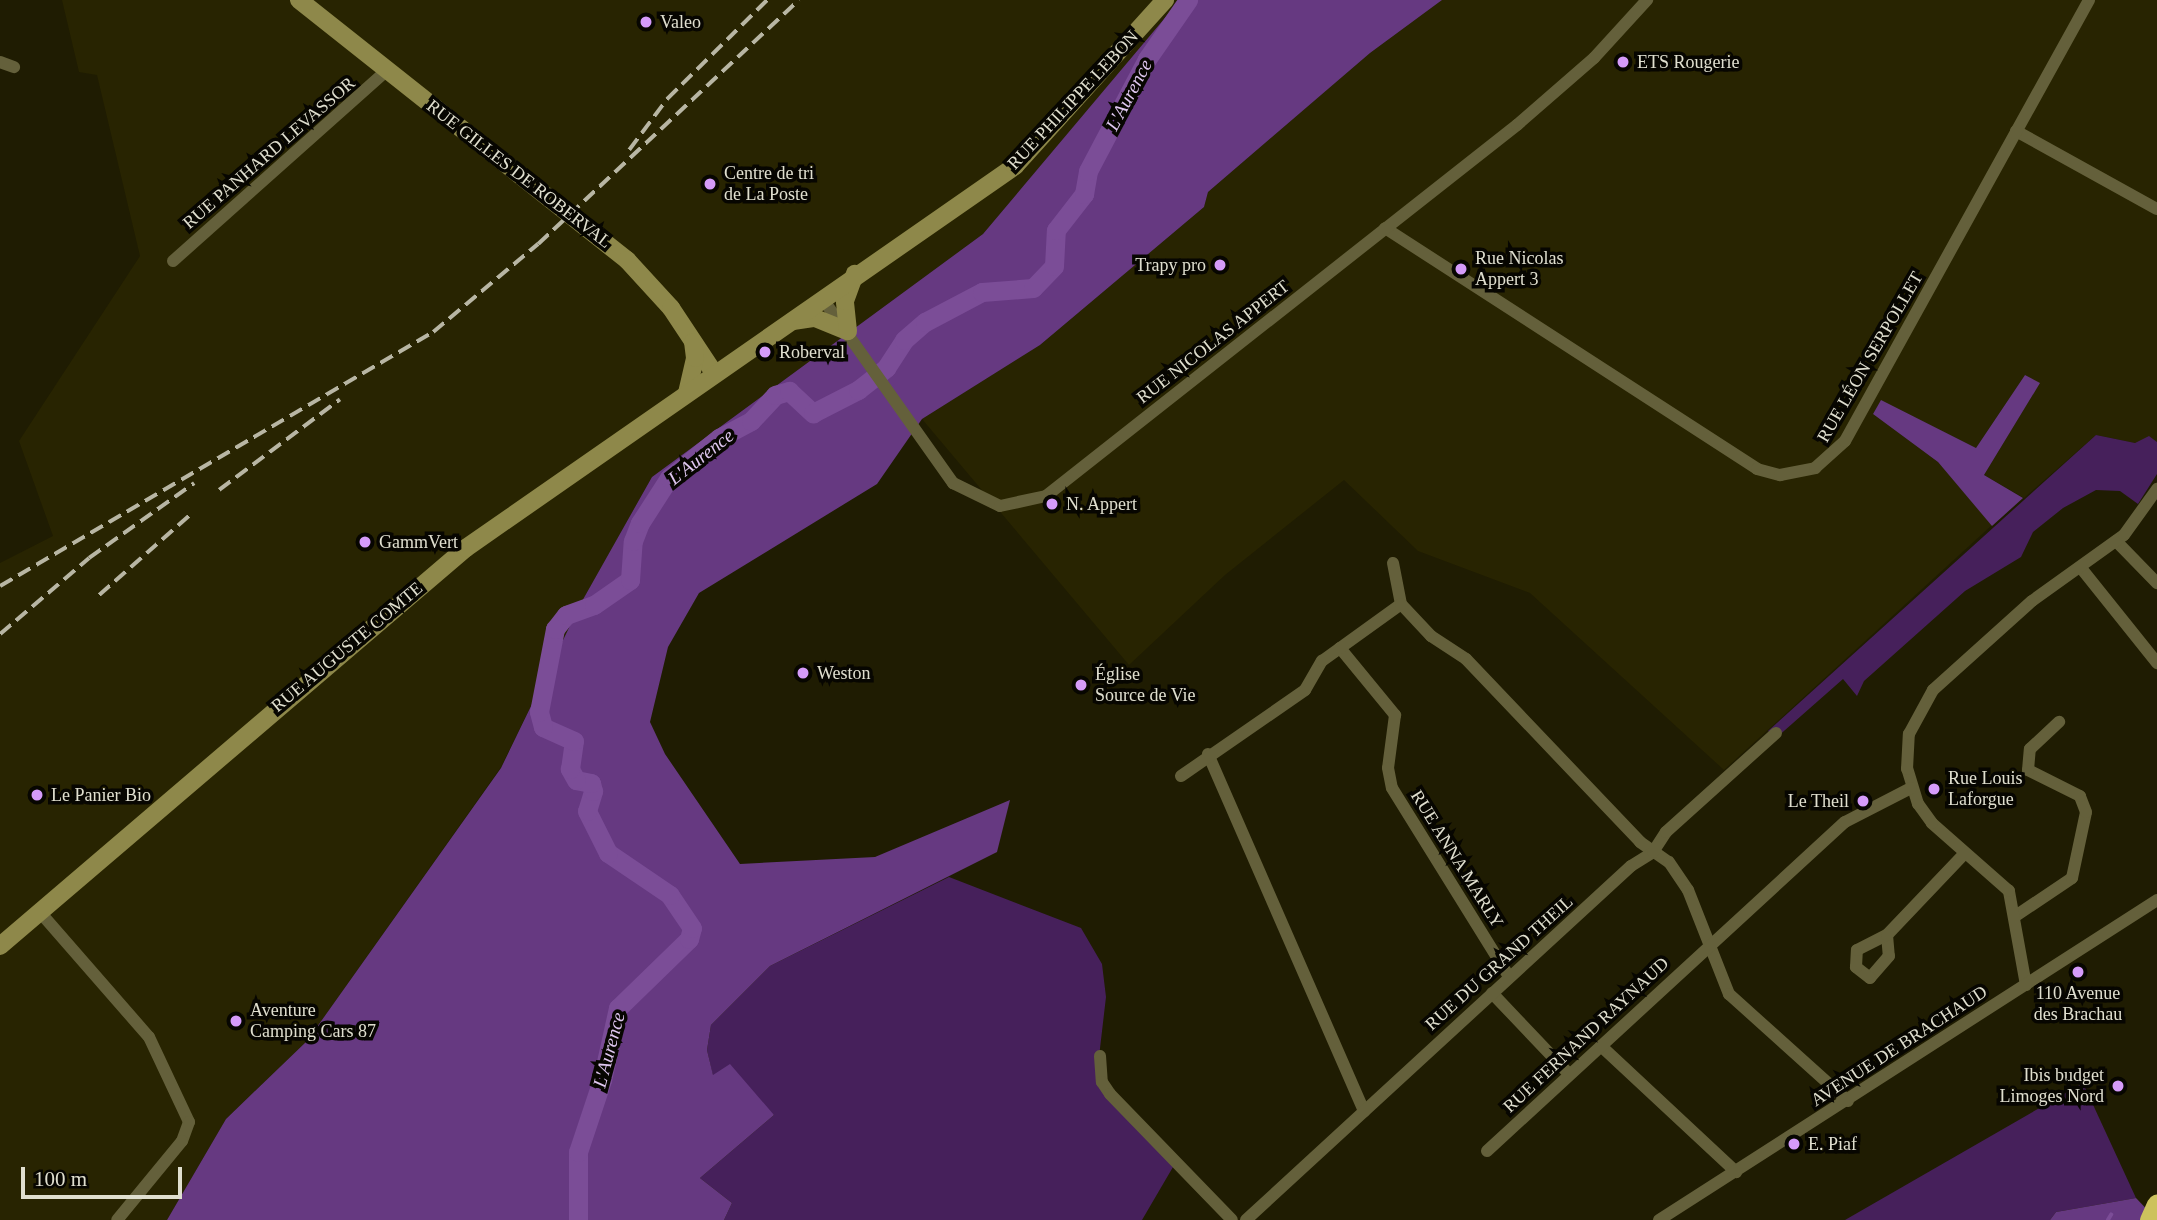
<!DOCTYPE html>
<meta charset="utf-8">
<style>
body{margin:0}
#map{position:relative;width:2157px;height:1220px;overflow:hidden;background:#1f1c02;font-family:Georgia,serif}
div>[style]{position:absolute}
.built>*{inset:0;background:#282401}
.green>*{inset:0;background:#46205b}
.forest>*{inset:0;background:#663981}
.stream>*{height:3.5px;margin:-1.75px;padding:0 1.75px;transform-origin:1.75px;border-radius:1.75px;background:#7b4d97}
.river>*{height:19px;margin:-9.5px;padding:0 9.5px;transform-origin:9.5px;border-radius:9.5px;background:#7b4d97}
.street>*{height:12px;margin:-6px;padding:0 6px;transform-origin:6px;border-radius:6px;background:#64603b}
.secondary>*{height:18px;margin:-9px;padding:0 9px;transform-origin:9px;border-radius:9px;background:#8e884a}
.highway>*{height:21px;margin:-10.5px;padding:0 10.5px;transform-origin:10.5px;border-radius:10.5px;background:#ccc25d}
.rail>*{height:3.5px;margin-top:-1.75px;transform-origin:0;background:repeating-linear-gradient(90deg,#b8b6a4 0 14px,transparent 0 21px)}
.dots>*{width:19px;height:19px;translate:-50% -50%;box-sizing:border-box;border:4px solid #070601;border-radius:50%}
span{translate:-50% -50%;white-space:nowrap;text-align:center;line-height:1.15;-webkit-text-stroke:7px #070601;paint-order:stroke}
.poi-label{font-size:18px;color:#e0dfcf}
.left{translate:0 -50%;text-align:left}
.right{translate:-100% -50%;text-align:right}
.street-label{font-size:18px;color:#e0dfcf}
.water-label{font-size:19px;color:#e0c8f1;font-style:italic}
.scale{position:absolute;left:21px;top:1167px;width:161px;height:32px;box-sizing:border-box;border:4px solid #e0dfcf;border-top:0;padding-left:9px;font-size:21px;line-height:24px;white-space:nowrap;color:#e0dfcf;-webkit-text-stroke:5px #070601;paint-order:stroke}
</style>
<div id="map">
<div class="built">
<i style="clip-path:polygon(62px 0,1180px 0,983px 234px,652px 477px,581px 603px,501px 767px,307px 1041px,226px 1119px,167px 1220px,0 1220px,0 563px,53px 536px,19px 441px,140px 256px,97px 75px,79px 72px)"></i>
<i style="clip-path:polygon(1442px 0,2157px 0,2157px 442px,2149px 437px,2135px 443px,2096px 435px,2024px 498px,1984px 475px,2039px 384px,2025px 375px,1976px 448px,1881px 401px,1873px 414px,1938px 462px,1992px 525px,1724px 770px,1530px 593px,1418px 551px,1344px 480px,1225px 575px,1129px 665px,922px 419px,1040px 345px,1204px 207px,1208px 192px,1370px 53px)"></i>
</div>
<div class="green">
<i style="clip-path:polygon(2096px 435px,2135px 443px,2149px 436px,2157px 442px,2157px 474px,2138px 504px,2120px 491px,2096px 490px,2063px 508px,2033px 532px,2021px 557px,1965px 591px,1864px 681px,1857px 696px,1843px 679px,1776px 738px,1768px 731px)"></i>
<i style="clip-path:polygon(949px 877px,1081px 928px,1102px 964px,1106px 997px,1097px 1074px,1173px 1167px,1142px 1220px,724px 1220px,732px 1203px,700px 1178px,774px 1115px,713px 1076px,707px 1050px,711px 1025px,770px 966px)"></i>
<i style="clip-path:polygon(2083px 1083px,2136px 1198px,2056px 1212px,2050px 1220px,1845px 1220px)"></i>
</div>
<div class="forest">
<i style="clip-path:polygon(1180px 0,1442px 0,1370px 53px,1208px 192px,1204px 207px,1040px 345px,922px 419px,877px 484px,699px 593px,668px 647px,650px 722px,665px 754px,740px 864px,875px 857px,1010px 800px,997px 852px,770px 966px,711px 1025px,707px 1050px,713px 1075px,730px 1064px,774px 1115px,700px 1178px,732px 1203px,724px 1220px,167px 1220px,226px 1119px,307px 1041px,501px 768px,581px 603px,652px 477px,983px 234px)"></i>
<i style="clip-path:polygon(2025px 375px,2040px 383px,1984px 475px,2023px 498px,1992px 526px,1938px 462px,1873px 414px,1881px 400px,1976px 448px)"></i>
<i style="clip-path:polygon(2136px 1198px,2157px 1220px,2050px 1220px,2056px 1212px)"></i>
</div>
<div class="stream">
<i style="left:2108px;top:1220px;width:6px;rotate:-59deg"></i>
</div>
<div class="river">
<i style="left:578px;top:1220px;width:68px;rotate:-90deg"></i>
<i style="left:578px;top:1152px;width:76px;rotate:-71.6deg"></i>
<i style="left:602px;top:1080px;width:74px;rotate:-77.5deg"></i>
<i style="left:618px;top:1008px;width:99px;rotate:-44.2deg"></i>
<i style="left:689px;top:939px;width:11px;rotate:-75deg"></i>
<i style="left:692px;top:928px;width:40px;rotate:-124deg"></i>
<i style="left:670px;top:895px;width:75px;rotate:-145.9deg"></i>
<i style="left:608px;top:853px;width:47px;rotate:-116.6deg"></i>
<i style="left:587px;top:811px;width:21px;rotate:-73deg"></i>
<i style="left:593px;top:791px;width:8px;rotate:-104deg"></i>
<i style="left:591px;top:783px;width:15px;rotate:-169deg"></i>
<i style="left:576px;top:780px;width:13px;rotate:-119deg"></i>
<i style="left:570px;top:769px;width:28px;rotate:-82deg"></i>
<i style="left:574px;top:741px;width:34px;rotate:-156deg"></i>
<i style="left:543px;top:727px;width:16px;rotate:-105deg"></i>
<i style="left:539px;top:712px;width:85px;rotate:-79.1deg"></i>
<i style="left:555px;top:629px;width:18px;rotate:-52deg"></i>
<i style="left:566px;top:615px;width:30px;rotate:-20deg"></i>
<i style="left:594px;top:605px;width:44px;rotate:-34.8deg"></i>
<i style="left:630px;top:580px;width:39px;rotate:-86deg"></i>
<i style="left:633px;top:541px;width:19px;rotate:-69deg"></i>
<i style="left:640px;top:523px;width:54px;rotate:-57.2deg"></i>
<i style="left:669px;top:478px;width:64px;rotate:-38.7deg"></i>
<i style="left:719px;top:438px;width:36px;rotate:-28deg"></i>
<i style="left:751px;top:421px;width:35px;rotate:-47deg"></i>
<i style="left:775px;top:395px;width:15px;rotate:-16deg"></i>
<i style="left:789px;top:391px;width:33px;rotate:43deg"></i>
<i style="left:813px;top:413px;width:51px;rotate:-27.1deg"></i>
<i style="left:858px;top:390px;width:36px;rotate:-38deg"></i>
<i style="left:886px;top:368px;width:33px;rotate:-57deg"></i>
<i style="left:904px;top:340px;width:28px;rotate:-41deg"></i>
<i style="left:925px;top:322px;width:64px;rotate:-27.8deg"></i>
<i style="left:982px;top:292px;width:51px;rotate:-4.5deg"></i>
<i style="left:1033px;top:288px;width:30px;rotate:-46deg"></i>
<i style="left:1054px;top:266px;width:36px;rotate:-87deg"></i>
<i style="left:1056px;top:230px;width:46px;rotate:-52.1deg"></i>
<i style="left:1084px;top:194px;width:23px;rotate:-80deg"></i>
<i style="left:1088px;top:171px;width:127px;rotate:-62.2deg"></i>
<i style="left:1147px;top:59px;width:72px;rotate:-55.2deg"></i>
</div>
<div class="street">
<i style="left:0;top:62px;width:15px;rotate:20deg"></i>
<i style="left:2016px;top:131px;width:161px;rotate:29deg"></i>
<i style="left:1385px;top:228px;width:443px;rotate:32.9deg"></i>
<i style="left:1757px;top:469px;width:24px;rotate:15deg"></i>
<i style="left:1780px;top:475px;width:36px;rotate:-11deg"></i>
<i style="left:1815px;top:468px;width:40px;rotate:-42deg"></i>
<i style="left:1845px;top:441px;width:504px;rotate:-61.04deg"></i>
<i style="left:173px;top:261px;width:287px;rotate:-41.7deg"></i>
<i style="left:822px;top:298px;width:227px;rotate:54.7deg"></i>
<i style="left:953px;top:483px;width:52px;rotate:26.1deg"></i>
<i style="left:1000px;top:506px;width:47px;rotate:-12.3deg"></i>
<i style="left:1046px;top:496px;width:600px;rotate:-38.23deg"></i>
<i style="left:1517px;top:125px;width:102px;rotate:-41deg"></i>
<i style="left:1594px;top:58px;width:79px;rotate:-47.6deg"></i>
<i style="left:2116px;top:541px;width:59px;rotate:45.7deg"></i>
<i style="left:1393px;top:563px;width:42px;rotate:79deg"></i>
<i style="left:2081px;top:568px;width:122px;rotate:51.3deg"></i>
<i style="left:1340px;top:648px;width:87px;rotate:50.6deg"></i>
<i style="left:1395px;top:715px;width:53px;rotate:97.5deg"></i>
<i style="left:1388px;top:768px;width:20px;rotate:79deg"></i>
<i style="left:1392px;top:788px;width:222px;rotate:58.2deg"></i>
<i style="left:1208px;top:754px;width:390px;rotate:66.4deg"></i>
<i style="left:1181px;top:776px;width:151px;rotate:-34.7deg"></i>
<i style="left:1305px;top:690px;width:34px;rotate:-60deg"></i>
<i style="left:1322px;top:661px;width:97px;rotate:-35.8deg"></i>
<i style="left:1401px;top:604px;width:44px;rotate:46.8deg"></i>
<i style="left:1431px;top:636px;width:42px;rotate:33.3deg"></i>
<i style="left:1466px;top:659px;width:253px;rotate:46.4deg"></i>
<i style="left:1640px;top:842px;width:35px;rotate:35deg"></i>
<i style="left:1669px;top:862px;width:34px;rotate:56deg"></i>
<i style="left:1688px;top:890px;width:112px;rotate:68.5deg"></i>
<i style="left:1729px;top:994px;width:160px;rotate:42deg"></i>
<i style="left:39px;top:911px;width:167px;rotate:48.9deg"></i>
<i style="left:149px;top:1037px;width:94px;rotate:64.8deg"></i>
<i style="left:189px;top:1122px;width:20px;rotate:110deg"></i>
<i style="left:182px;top:1141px;width:102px;rotate:129.4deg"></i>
<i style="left:2014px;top:917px;width:70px;rotate:-33.9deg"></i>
<i style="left:2072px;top:878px;width:67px;rotate:-78deg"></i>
<i style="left:2086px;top:812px;width:17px;rotate:-111deg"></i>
<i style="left:2080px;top:796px;width:58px;rotate:-153.4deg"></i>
<i style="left:2028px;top:770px;width:21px;rotate:-85deg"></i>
<i style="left:2030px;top:749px;width:40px;rotate:-43deg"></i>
<i style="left:1887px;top:935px;width:21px;rotate:85deg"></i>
<i style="left:1889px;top:956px;width:29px;rotate:131deg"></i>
<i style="left:1870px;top:978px;width:18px;rotate:-142deg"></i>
<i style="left:1856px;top:967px;width:17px;rotate:-87deg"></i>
<i style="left:1857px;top:950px;width:34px;rotate:-27deg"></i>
<i style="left:1887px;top:935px;width:113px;rotate:-46.4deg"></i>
<i style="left:2026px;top:985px;width:96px;rotate:-100.3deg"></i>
<i style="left:2009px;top:891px;width:103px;rotate:-138.6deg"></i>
<i style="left:1932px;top:823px;width:24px;rotate:-126deg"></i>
<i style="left:1918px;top:804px;width:37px;rotate:-107deg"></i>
<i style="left:1907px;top:769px;width:35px;rotate:-87deg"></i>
<i style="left:1909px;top:734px;width:50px;rotate:-61.4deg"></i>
<i style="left:1933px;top:690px;width:133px;rotate:-42deg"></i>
<i style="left:2032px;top:601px;width:113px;rotate:-35.7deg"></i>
<i style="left:2124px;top:535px;width:57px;rotate:-54.3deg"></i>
<i style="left:1492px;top:993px;width:112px;rotate:46.5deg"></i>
<i style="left:1601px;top:1046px;width:185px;rotate:43deg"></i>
<i style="left:1100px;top:1056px;width:26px;rotate:86deg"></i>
<i style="left:1102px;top:1082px;width:14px;rotate:56deg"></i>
<i style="left:1110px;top:1094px;width:175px;rotate:45.9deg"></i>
<i style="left:1487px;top:1151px;width:486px;rotate:-42.6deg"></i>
<i style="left:1845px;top:822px;width:74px;rotate:-27.3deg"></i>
<i style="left:1246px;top:1220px;width:523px;rotate:-42.6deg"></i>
<i style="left:1631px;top:866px;width:26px;rotate:-32deg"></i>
<i style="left:1653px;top:852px;width:24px;rotate:-57deg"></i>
<i style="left:1666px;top:832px;width:148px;rotate:-42deg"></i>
<i style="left:1659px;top:1220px;width:592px;rotate:-32.72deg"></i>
</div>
<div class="secondary">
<i style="left:299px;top:0;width:419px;rotate:38.4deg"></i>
<i style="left:627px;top:260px;width:65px;rotate:47.5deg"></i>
<i style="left:671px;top:308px;width:78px;rotate:56.5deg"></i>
<i style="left:793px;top:321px;width:22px;rotate:-8deg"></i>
<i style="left:815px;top:318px;width:35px;rotate:22deg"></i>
<i style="left:848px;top:331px;width:30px;rotate:-96deg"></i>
<i style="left:845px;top:301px;width:29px;rotate:-70deg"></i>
<i style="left:687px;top:393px;width:36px;rotate:-77deg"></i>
<i style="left:695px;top:358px;width:16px;rotate:-97deg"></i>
<i style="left:0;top:946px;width:613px;rotate:-40.5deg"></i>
<i style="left:466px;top:548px;width:669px;rotate:-34.83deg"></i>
<i style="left:1015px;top:166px;width:224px;rotate:-47.9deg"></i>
</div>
<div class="highway">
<i style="left:2150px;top:1220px;width:17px;rotate:-66deg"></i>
</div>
<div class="rail">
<i style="left:629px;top:150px;width:64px;rotate:-53.3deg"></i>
<i style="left:667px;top:99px;width:141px;rotate:-44.7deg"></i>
<i style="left:219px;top:490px;width:151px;rotate:-36.9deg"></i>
<i style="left:0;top:586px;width:502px;rotate:-30.4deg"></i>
<i style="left:433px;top:332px;width:137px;rotate:-40deg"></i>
<i style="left:538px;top:244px;width:357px;rotate:-43.1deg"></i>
<i style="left:99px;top:595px;width:124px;rotate:-41.4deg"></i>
<i style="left:0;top:634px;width:117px;rotate:-40.5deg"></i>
<i style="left:89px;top:558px;width:129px;rotate:-35.5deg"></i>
</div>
<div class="dots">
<i style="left:646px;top:22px;background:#d59bfa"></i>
<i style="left:1623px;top:62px;background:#d59bfa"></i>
<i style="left:710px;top:184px;background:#d59bfa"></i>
<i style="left:1220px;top:265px;background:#d59bfa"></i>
<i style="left:1461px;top:269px;background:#d59bfa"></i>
<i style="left:765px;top:352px;background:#d59bfa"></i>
<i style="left:1052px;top:504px;background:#d59bfa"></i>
<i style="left:365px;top:542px;background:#d59bfa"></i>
<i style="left:803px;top:673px;background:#d59bfa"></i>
<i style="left:1081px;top:685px;background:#d59bfa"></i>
<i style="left:1934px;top:789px;background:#d59bfa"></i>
<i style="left:37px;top:795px;background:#d59bfa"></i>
<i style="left:1863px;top:801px;background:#d59bfa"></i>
<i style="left:2078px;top:972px;background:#d59bfa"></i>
<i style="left:236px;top:1021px;background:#d59bfa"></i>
<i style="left:2118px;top:1086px;background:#d59bfa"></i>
<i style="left:1794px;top:1144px;background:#d59bfa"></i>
</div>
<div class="poi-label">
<span class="left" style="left:660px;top:22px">Valeo</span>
<span class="left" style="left:1637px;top:62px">ETS Rougerie</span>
<span class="left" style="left:724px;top:184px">Centre de tri<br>de La Poste</span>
<span class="left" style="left:1475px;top:269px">Rue Nicolas<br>Appert 3</span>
<span class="right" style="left:1206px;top:265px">Trapy pro</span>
<span class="left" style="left:779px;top:352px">Roberval</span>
<span class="left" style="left:1066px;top:504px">N. Appert</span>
<span class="left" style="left:379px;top:542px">GammVert</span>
<span class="left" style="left:817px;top:673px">Weston</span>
<span class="left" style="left:1095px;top:685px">Église<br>Source de Vie</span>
<span class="left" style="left:1948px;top:789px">Rue Louis<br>Laforgue</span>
<span class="left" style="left:51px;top:795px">Le Panier Bio</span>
<span class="right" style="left:1849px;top:801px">Le Theil</span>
<span style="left:2078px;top:1004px">110 Avenue<br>des Brachau</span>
<span class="left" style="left:250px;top:1021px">Aventure<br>Camping Cars 87</span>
<span class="right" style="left:2104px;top:1086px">Ibis budget<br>Limoges Nord</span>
<span class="left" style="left:1808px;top:1144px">E. Piaf</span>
</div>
<div class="street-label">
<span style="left:1073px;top:100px;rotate:-47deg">RUE PHILIPPE LEBON</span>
<span style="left:269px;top:153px;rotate:-41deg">RUE PANHARD LEVASSOR</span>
<span style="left:519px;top:174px;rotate:38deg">RUE GILLES DE ROBERVAL</span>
<span style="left:1213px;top:342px;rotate:-38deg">RUE NICOLAS APPERT</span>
<span style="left:1870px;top:357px;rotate:-60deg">RUE LÉON SERPOLLET</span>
<span style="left:347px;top:647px;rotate:-40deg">RUE AUGUSTE COMTE</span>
<span style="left:1457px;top:859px;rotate:58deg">RUE ANNA MARLY</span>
<span style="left:1499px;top:963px;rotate:-42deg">RUE DU GRAND THEIL</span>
<span style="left:1586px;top:1035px;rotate:-43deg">RUE FERNAND RAYNAUD</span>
<span style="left:1899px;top:1046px;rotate:-33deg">AVENUE DE BRACHAUD</span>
</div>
<div class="water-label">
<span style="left:1129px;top:95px;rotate:-62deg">L'Aurence</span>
<span style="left:701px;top:457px;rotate:-38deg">L'Aurence</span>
<span style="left:609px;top:1050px;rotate:-75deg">L'Aurence</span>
</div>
<div class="scale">100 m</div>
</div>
